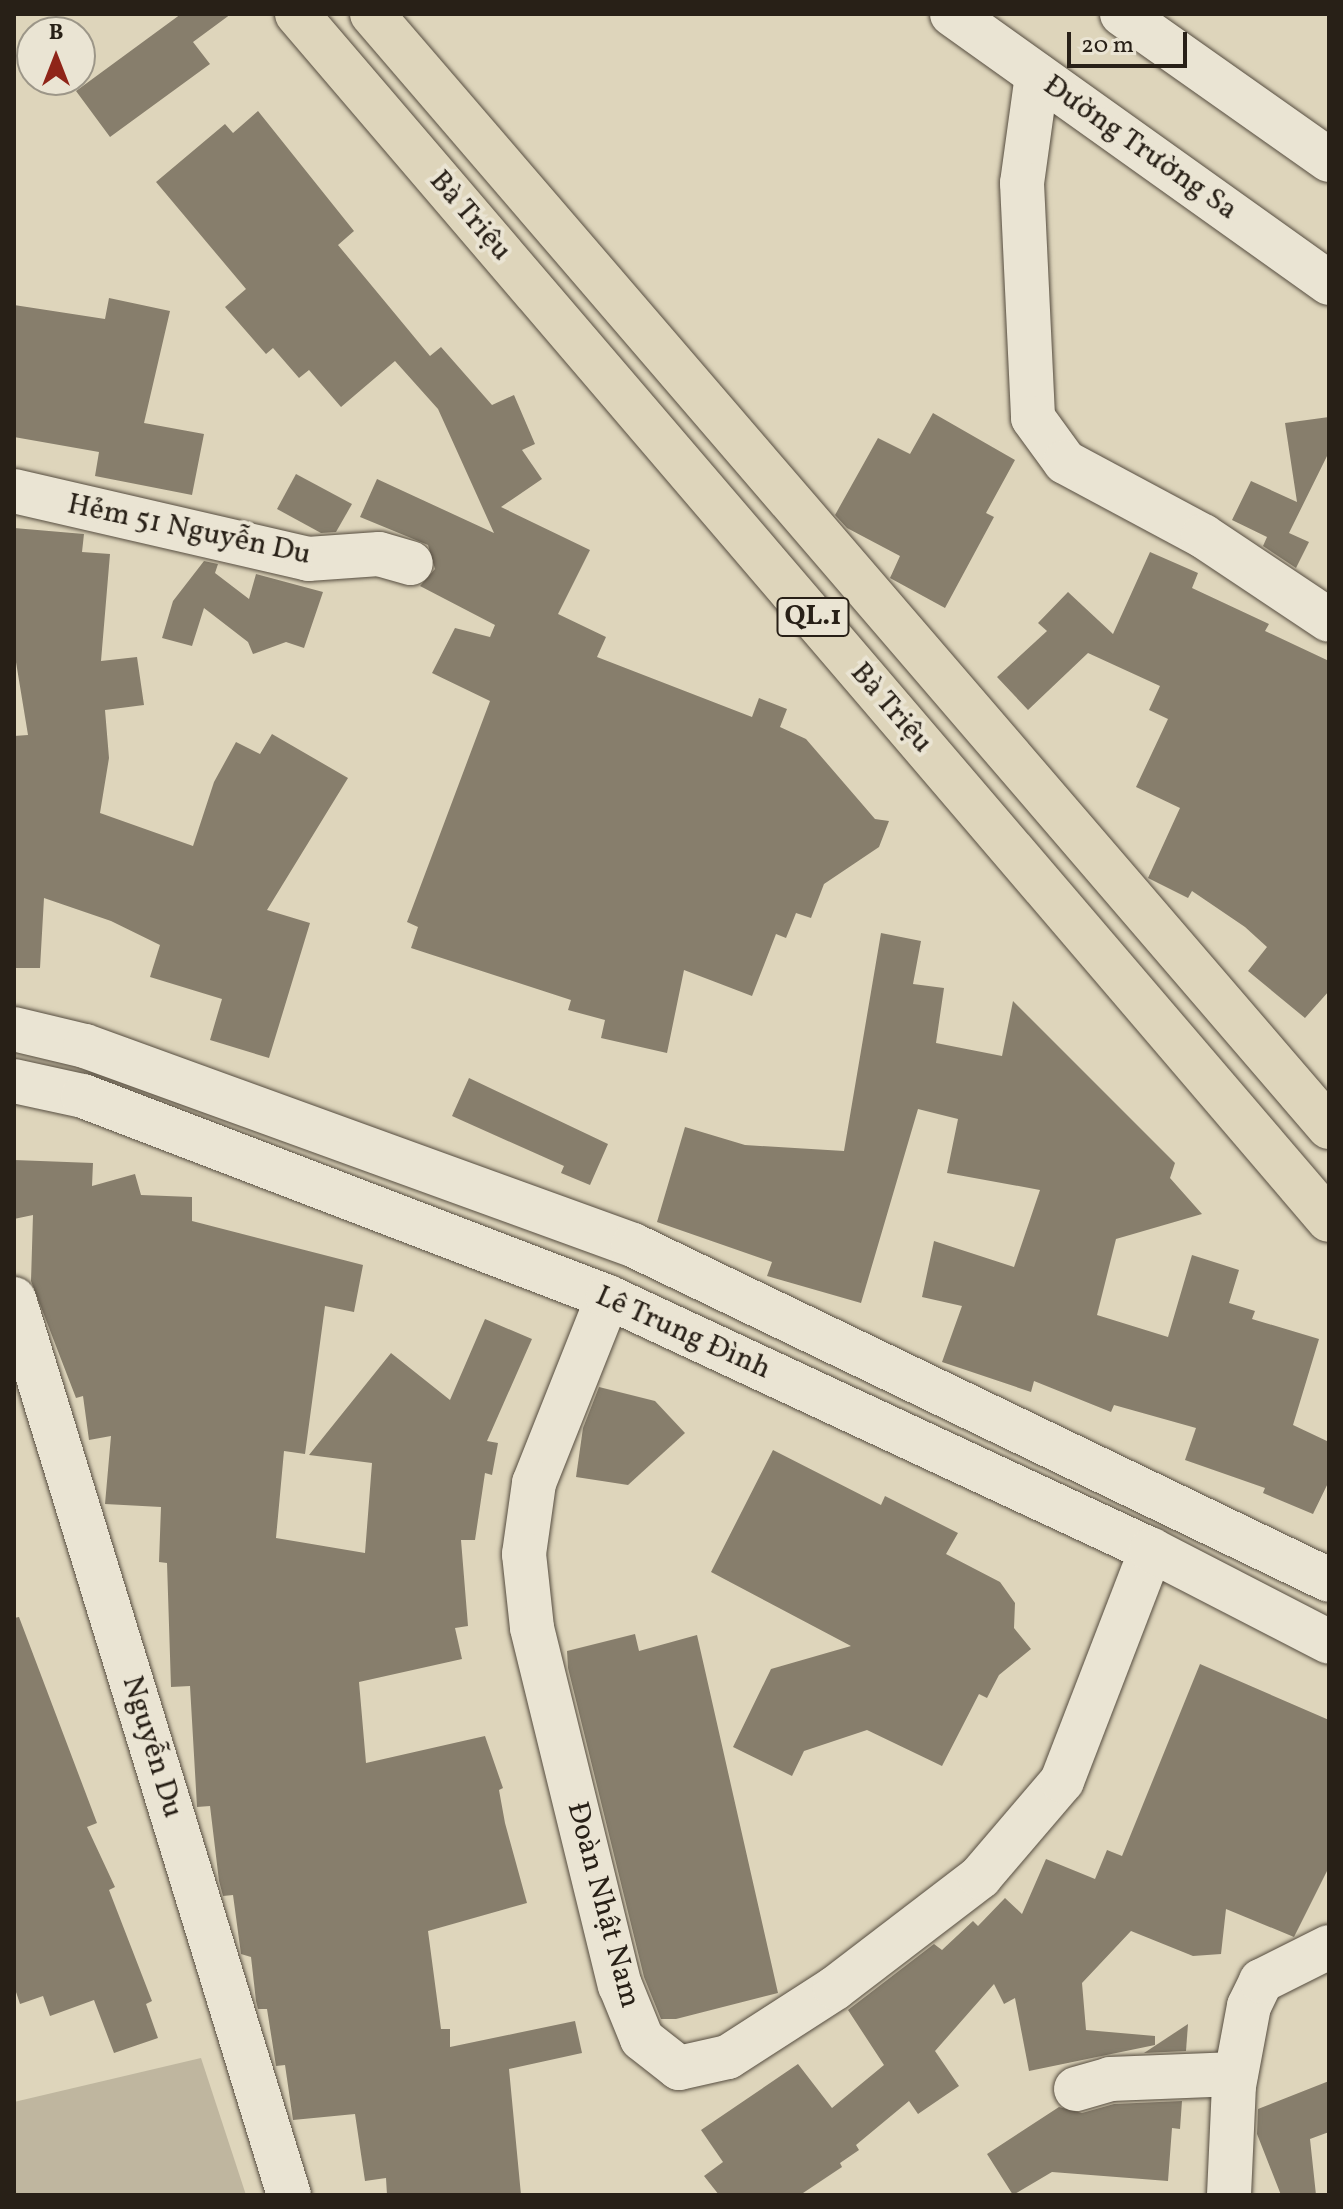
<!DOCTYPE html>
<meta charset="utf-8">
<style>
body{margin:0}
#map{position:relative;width:1343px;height:2209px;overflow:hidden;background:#ded5bb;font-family:Vollkorn,serif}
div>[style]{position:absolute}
.green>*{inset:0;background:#bfb69f}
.building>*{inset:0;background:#877e6c}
.roads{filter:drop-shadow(0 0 2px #564d40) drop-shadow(0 0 2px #564d40)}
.street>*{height:44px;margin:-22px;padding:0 22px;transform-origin:22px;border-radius:22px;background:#eae4d3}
.secondary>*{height:44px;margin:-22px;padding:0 22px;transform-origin:22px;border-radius:22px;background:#eae4d3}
.highway>*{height:44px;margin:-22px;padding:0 22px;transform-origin:22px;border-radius:22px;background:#ded5bb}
span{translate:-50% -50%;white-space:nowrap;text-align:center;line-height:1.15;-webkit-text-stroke:8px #eae4d3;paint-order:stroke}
.shield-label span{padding:2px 6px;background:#eae4d3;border:2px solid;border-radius:6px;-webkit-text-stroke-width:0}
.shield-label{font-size:28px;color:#282017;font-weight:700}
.street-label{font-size:30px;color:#282017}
.frame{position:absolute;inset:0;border:16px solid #282017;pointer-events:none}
.north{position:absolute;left:16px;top:16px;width:80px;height:80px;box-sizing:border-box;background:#eae4d3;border:2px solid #9c9688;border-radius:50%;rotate:0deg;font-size:22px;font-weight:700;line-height:32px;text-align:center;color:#282017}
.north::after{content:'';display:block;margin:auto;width:28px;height:36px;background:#8f2418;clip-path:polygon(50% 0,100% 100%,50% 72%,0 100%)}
.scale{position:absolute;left:1067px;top:32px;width:120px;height:36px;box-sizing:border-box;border:4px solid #282017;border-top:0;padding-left:10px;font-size:24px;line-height:28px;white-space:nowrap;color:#282017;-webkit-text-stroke:6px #eae4d3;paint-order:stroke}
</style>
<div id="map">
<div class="green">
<i style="clip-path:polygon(201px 2058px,246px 2195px,14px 2195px,14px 2102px)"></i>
</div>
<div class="building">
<i style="clip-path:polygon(181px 14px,231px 14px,193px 42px,210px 64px,110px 137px,76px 91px)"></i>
<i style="clip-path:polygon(258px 111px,354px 231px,338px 245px,430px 356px,441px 347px,492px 405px,514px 395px,535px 444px,522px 450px,542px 479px,501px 507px,590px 550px,558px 614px,606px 637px,597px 657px,752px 717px,759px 698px,787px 709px,780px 727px,806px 739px,875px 819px,889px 821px,879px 847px,824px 884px,811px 918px,796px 913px,786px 938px,776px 934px,752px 996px,684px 970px,667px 1053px,601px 1038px,605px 1020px,568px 1010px,571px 1000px,411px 948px,418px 927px,407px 922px,490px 701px,432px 673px,455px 628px,490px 637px,495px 625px,420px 586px,435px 569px,428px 545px,360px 517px,377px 479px,494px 533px,438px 409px,395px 361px,341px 407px,309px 370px,299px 378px,273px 348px,266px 354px,225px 307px,246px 289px,156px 182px,225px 124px,233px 133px)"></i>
<i style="clip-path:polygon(109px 298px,170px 311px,144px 423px,204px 434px,192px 495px,95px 476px,99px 452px,14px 437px,14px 305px,105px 319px)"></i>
<i style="clip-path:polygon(933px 413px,1015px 460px,986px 513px,994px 517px,945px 608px,890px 578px,900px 556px,847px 528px,835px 515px,878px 438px,910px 454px)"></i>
<i style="clip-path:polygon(1329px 417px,1329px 452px,1289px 533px,1309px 542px,1296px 568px,1263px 546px,1267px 537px,1232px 520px,1251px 481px,1297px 502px,1285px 423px)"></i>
<i style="clip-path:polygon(296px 474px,352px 504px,336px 532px,321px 533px,277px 509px)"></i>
<i style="clip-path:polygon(14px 528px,84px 534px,82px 552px,110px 554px,101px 661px,137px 657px,144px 705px,105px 710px,109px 758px,100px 813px,193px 846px,214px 782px,236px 742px,260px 754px,272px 734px,348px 778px,267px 910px,310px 923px,269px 1058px,210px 1040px,222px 999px,150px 977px,160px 945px,111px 921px,44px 898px,40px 968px,14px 968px,14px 736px,28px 735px,14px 650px)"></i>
<i style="clip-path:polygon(1150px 552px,1198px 573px,1192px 588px,1269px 624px,1265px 631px,1329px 661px,1329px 991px,1305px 1018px,1248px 971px,1267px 947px,1245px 927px,1192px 891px,1188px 898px,1148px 878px,1180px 808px,1136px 787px,1168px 719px,1149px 710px,1160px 686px,1088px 653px,1028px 710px,997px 677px,1047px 631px,1038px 623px,1068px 592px,1113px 634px)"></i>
<i style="clip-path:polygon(204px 561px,218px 564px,215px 573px,249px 599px,256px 574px,323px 592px,304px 648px,286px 642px,253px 654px,248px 642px,204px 608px,192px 646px,162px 638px,173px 601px)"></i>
<i style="clip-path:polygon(881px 933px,921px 941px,913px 984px,944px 988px,936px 1043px,1002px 1056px,1013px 1001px,1175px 1163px,1170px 1178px,1202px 1214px,1116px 1239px,1097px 1315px,1168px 1337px,1192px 1255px,1239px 1270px,1229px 1303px,1255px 1311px,1252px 1319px,1319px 1339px,1293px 1425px,1329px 1442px,1329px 1481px,1313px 1514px,1263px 1493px,1265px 1488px,1185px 1460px,1196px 1428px,1114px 1405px,1111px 1412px,1034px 1381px,1031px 1392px,942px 1362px,962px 1306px,922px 1297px,934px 1241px,1014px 1267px,1040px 1190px,947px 1173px,958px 1119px,918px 1109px,861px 1303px,767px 1276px,772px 1262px,657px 1222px,685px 1127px,745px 1145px,844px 1151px)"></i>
<i style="clip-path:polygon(469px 1078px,608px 1144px,590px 1185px,561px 1173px,564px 1166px,452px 1116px)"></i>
<i style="clip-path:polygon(14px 1160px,93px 1163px,92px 1186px,135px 1174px,141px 1195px,192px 1197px,192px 1221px,363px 1265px,354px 1312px,325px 1306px,305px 1454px,284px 1451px,276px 1538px,365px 1553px,372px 1463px,309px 1455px,391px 1353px,450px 1400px,485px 1319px,532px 1339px,487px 1441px,498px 1443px,492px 1475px,485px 1473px,475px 1540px,461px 1540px,468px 1626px,455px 1628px,462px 1659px,359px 1682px,366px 1763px,485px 1736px,503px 1788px,499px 1790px,505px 1823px,527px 1903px,428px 1931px,441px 2029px,450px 2029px,450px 2047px,575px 2021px,582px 2053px,509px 2069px,521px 2195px,387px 2195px,386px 2178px,365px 2181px,355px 2114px,293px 2120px,285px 2065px,276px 2066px,267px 2009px,258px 2009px,256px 2001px,251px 1957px,241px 1954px,233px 1895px,223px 1896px,219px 1881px,210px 1806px,197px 1807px,190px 1686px,171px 1687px,167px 1563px,159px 1562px,161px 1507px,105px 1504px,111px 1436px,89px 1440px,83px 1396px,76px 1398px,31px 1281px,33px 1215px,14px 1219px)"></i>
<i style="clip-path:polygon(599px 1387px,655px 1401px,685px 1433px,628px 1485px,576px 1477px,583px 1428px)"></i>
<i style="clip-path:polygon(773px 1450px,881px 1505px,885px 1496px,958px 1533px,946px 1554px,1000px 1582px,1015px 1603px,1014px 1628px,1031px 1649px,999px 1675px,987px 1698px,979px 1694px,942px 1766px,867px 1730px,804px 1751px,792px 1776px,733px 1747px,771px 1669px,851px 1646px,711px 1572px)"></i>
<i style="clip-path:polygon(19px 1617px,97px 1823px,87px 1827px,115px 1887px,109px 1890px,152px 2001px,146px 2004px,158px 2038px,114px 2053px,94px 2000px,50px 2016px,43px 1996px,20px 2004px,14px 1986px,14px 1618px)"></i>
<i style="clip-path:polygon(635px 1634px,639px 1651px,697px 1635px,778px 1993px,676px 2019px,661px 2019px,644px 1977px,568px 1668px,567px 1651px)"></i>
<i style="clip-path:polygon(1200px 1664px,1329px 1720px,1329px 1867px,1294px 1937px,1226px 1909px,1221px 1954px,1193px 1956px,1131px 1931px,1082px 1983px,1086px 2030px,1155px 2036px,1155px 2045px,1029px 2071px,1015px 1998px,1004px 2004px,994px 1984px,935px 2051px,959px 2086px,918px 2114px,909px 2101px,856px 2145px,859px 2150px,840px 2163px,842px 2167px,800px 2195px,719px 2195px,704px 2176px,723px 2162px,701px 2130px,798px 2064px,832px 2108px,884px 2065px,848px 2010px,934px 1944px,942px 1950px,973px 1921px,978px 1926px,1005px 1898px,1022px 1914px,1046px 1859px,1095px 1879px,1107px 1850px,1122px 1856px)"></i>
<i style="clip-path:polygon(1188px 2024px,1186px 2051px,1144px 2053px)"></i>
<i style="clip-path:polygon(1329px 2081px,1329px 2132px,1310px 2139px,1316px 2195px,1281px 2195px,1257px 2134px,1258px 2109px)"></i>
<i style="clip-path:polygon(1182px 2101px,1180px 2129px,1172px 2128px,1168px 2181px,1052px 2172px,1013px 2195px,987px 2154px,1059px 2107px,1082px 2113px,1114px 2104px)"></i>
</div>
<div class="roads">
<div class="street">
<i style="left:1037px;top:75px;width:109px;rotate:97.9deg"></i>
<i style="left:1022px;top:183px;width:235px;rotate:87.3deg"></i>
<i style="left:1033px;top:418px;width:54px;rotate:54deg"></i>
<i style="left:1065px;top:462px;width:157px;rotate:28.2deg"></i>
<i style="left:1203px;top:536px;width:151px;rotate:33.7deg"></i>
<i style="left:14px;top:491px;width:302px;rotate:13deg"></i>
<i style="left:308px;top:559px;width:71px;rotate:-4deg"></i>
<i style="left:379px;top:554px;width:33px;rotate:16deg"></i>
<i style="left:608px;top:1297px;width:200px;rotate:111.7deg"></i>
<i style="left:534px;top:1483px;width:72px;rotate:98deg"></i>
<i style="left:524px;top:1554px;width:74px;rotate:83.8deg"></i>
<i style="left:532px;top:1628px;width:368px;rotate:76.2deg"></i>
<i style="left:620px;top:1985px;width:58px;rotate:67.8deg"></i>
<i style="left:642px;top:2039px;width:47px;rotate:38.1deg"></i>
<i style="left:679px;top:2068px;width:50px;rotate:-12.7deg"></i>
<i style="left:728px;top:2057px;width:127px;rotate:-32.8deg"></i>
<i style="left:835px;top:1988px;width:183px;rotate:-37.4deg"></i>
<i style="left:980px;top:1877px;width:126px;rotate:-49.5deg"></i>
<i style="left:1062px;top:1781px;width:248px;rotate:-68.9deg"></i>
<i style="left:1076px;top:2089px;width:35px;rotate:-16deg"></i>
<i style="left:1110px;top:2079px;width:126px;rotate:-2.3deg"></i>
<i style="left:1229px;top:2195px;width:109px;rotate:-87.4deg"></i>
<i style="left:1234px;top:2086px;width:81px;rotate:-79.4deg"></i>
<i style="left:1249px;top:2006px;width:28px;rotate:-64deg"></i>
<i style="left:1261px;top:1981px;width:76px;rotate:-26.6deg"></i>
</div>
<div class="secondary">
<i style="left:952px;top:14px;width:463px;rotate:35.5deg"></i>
<i style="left:1122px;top:14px;width:253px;rotate:35.2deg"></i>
<i style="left:14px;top:1029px;width:73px;rotate:13.5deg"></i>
<i style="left:85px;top:1046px;width:583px;rotate:19.96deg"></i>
<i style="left:633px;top:1245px;width:772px;rotate:25.7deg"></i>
<i style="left:14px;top:1081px;width:71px;rotate:12.3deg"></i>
<i style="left:83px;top:1096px;width:562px;rotate:20.95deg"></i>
<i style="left:608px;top:1297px;width:599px;rotate:24.98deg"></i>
<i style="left:1151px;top:1550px;width:200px;rotate:27.3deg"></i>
<i style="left:14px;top:1299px;width:937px;rotate:72.94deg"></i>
</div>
<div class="highway">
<i style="left:297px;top:14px;width:1587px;rotate:49.45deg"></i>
<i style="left:372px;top:14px;width:1468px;rotate:49.31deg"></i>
</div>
</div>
<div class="shield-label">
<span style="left:813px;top:617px">QL.1</span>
</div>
<div class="street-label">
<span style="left:1140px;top:148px;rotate:35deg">Đường Trường Sa</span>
<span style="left:470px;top:216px;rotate:49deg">Bà Triệu</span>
<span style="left:189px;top:530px;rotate:12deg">Hẻm 51 Nguyễn Du</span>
<span style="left:891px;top:708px;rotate:49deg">Bà Triệu</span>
<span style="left:683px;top:1333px;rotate:24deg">Lê Trung Đình</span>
<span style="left:152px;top:1747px;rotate:73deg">Nguyễn Du</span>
<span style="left:603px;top:1905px;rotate:75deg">Đoàn Nhật Nam</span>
</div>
<div class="frame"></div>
<div class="north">B</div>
<div class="scale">20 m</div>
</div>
